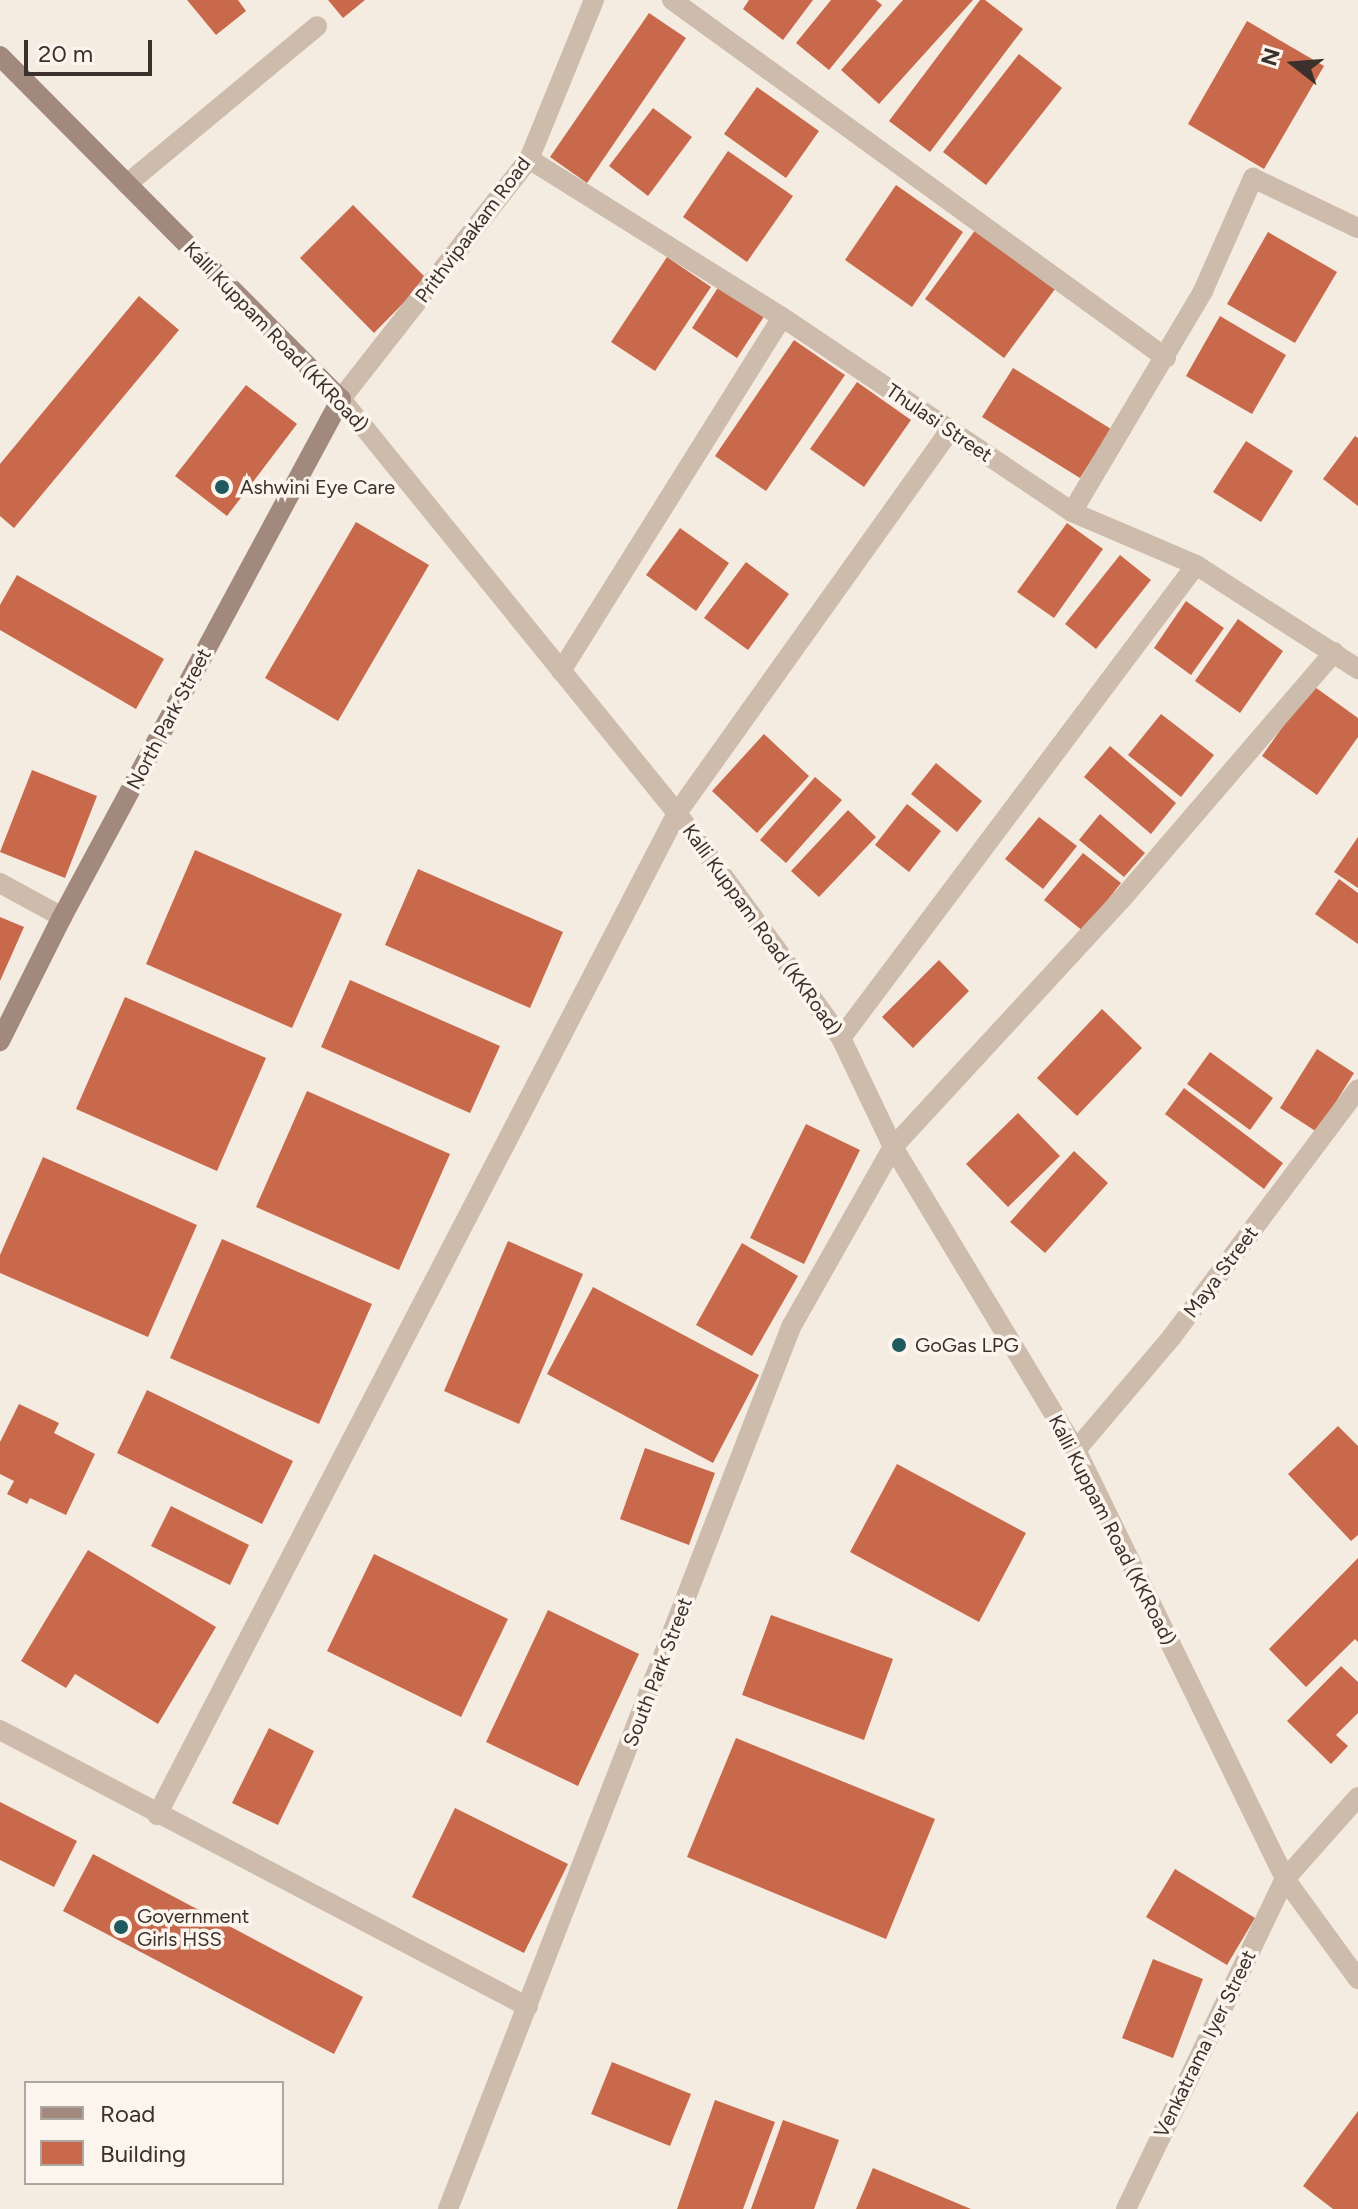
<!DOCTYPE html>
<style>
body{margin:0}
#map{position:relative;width:1358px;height:2209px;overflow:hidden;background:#f4ebe1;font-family:Figtree,sans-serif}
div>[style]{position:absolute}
.building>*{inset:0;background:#c8694b}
.minor>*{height:20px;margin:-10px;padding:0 10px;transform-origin:10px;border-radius:10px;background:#cdbbac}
.tertiary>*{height:20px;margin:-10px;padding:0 10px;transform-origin:10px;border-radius:10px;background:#cdbbac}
.secondary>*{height:20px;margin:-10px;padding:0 10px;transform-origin:10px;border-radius:10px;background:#a18a7d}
.dots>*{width:22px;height:22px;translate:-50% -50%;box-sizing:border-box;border:4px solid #fbf5ee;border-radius:50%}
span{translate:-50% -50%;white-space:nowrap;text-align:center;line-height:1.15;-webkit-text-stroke:7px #fbf5ee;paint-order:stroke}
.street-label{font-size:20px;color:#3b302b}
.poi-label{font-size:20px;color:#3b302b}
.left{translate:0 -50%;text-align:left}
.legend{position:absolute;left:24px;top:2081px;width:260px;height:104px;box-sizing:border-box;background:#fbf5ee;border:2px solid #aea6a0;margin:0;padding:10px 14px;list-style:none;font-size:24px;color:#3b302b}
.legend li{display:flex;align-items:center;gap:16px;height:40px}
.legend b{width:40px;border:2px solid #aea6a0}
.north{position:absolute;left:1254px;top:24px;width:80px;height:80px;-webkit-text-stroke:6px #fbf5ee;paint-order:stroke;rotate:287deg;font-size:22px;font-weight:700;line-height:32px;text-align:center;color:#3b302b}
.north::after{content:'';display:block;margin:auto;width:28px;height:36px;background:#3b302b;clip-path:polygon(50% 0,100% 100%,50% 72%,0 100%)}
.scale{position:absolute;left:24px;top:40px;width:128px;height:36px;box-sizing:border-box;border:4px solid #3b302b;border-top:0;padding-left:10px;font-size:24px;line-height:28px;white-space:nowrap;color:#3b302b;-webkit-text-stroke:6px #fbf5ee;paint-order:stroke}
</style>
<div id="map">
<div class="building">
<i style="clip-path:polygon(187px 0,238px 0,246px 11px,216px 35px)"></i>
<i style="clip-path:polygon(328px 0,365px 0,343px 18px)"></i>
<i style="clip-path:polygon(749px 0,813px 0,783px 40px,743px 9px)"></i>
<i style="clip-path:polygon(831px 0,876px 0,882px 5px,829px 70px,796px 43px)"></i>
<i style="clip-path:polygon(903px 0,973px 0,879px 104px,841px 70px)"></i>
<i style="clip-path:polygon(980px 0,985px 0,1023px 29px,930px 152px,889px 121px)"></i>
<i style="clip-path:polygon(649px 13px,686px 38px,587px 183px,550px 157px)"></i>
<i style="clip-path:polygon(1247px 21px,1324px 66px,1264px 169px,1188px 124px)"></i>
<i style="clip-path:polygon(1019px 54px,1062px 88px,986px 185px,943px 152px)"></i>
<i style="clip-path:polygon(757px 87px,819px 131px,786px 178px,724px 134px)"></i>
<i style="clip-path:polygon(653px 108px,692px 137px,648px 196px,609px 166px)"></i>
<i style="clip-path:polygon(728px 151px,793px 196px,747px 262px,683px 217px)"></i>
<i style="clip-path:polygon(896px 185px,963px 232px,912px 307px,845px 260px)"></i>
<i style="clip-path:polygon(353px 205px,427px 279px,374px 333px,300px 258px)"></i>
<i style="clip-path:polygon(976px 229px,1055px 289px,1004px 358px,925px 299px)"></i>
<i style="clip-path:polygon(1268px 232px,1337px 272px,1295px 343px,1227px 304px)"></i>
<i style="clip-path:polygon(667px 257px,711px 287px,655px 371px,611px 342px)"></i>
<i style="clip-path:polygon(719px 286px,765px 315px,737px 358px,692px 328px)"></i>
<i style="clip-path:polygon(139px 296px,179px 330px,14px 528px,0 516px,0 464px)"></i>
<i style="clip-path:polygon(1220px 316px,1286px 355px,1252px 414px,1186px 376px)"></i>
<i style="clip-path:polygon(794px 340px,845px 375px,766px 491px,715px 456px)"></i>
<i style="clip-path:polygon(1013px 368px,1111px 429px,1080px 478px,982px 417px)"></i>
<i style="clip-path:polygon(857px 382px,911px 420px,864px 487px,810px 449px)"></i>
<i style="clip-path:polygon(246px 385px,297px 424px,227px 516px,175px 476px)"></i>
<i style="clip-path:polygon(1355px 436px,1358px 438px,1358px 506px,1323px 479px)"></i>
<i style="clip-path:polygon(1246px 441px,1293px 471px,1261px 522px,1213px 492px)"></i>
<i style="clip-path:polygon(356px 522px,429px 565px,338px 721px,265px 678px)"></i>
<i style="clip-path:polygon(1067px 523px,1103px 549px,1054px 618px,1017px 592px)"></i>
<i style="clip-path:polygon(680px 528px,729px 563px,696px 611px,646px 575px)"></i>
<i style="clip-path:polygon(1120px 555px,1151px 580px,1096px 649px,1065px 624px)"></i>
<i style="clip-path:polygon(746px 562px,789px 594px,748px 650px,704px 618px)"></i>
<i style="clip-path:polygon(17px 575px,164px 659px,136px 709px,0 630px,0 605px)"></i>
<i style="clip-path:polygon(1186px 601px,1224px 628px,1191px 675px,1154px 648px)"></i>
<i style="clip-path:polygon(1238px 619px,1283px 651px,1240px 713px,1195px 681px)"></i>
<i style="clip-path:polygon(1312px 685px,1358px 718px,1358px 737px,1317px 795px,1262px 756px)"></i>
<i style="clip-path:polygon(1161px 714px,1214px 755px,1181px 797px,1128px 755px)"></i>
<i style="clip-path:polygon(764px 734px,809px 776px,757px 833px,712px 791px)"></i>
<i style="clip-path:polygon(1110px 746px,1176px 803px,1151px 834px,1084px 777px)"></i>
<i style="clip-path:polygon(936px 763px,982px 801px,957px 832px,911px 794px)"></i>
<i style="clip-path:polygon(32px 770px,97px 796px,65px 878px,0 852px)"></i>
<i style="clip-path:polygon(815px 777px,842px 800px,786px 863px,760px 840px)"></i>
<i style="clip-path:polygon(907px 804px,941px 831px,909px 872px,875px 845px)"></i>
<i style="clip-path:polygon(848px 810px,876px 837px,819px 897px,791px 871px)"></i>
<i style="clip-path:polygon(1100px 814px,1145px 853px,1124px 877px,1079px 840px)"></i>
<i style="clip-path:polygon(1039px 817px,1077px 846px,1043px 889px,1005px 859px)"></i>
<i style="clip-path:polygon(1358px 837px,1358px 888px,1334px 872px)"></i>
<i style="clip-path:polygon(195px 850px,342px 914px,292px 1028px,146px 964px)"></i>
<i style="clip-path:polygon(1083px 853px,1121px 883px,1083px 931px,1044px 900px)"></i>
<i style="clip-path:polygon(418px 869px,563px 932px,530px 1008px,385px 945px)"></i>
<i style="clip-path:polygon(1339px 879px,1358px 893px,1358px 944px,1315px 914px)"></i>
<i style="clip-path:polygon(0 917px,24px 927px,0 981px)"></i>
<i style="clip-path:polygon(939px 960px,969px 991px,913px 1048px,882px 1017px)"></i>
<i style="clip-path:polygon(350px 980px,500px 1046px,470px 1113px,321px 1047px)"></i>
<i style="clip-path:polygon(125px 997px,266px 1058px,217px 1171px,76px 1109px)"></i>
<i style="clip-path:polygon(1102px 1009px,1142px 1048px,1077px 1116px,1037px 1078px)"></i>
<i style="clip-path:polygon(1317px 1049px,1354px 1073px,1317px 1132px,1280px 1108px)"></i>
<i style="clip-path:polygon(1210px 1052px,1273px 1098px,1250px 1130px,1187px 1084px)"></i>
<i style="clip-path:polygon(1184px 1088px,1283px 1163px,1264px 1189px,1165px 1114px)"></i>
<i style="clip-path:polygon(307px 1091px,450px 1154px,399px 1270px,256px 1207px)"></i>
<i style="clip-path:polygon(1018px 1113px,1060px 1156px,1008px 1207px,966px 1164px)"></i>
<i style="clip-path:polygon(806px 1124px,860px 1150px,804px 1264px,750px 1238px)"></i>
<i style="clip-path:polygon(1074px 1151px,1108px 1183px,1045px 1253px,1010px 1222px)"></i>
<i style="clip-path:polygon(43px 1157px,197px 1225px,148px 1337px,0 1273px,0 1255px)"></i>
<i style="clip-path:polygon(222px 1239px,372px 1304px,319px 1424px,170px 1358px)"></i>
<i style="clip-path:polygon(508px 1241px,583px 1274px,519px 1424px,444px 1391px)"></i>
<i style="clip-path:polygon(742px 1243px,798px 1276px,752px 1356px,696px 1325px)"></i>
<i style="clip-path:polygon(593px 1287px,759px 1375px,713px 1463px,547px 1374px)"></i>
<i style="clip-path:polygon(147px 1390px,293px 1461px,262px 1524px,117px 1453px)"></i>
<i style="clip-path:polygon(19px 1404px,59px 1423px,54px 1433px,95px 1454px,66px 1515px,30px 1498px,27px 1504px,7px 1494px,14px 1481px,0 1474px,0 1442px)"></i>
<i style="clip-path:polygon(1338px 1426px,1358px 1446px,1358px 1535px,1351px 1541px,1288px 1474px)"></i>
<i style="clip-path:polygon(645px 1448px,715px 1473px,689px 1545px,620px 1519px)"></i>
<i style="clip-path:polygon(897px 1464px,1026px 1533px,979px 1622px,850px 1552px)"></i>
<i style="clip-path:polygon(171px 1506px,249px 1545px,230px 1585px,151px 1546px)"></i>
<i style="clip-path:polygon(88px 1550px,216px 1627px,158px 1724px,75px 1674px,66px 1688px,21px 1661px)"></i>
<i style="clip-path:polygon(374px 1554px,508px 1619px,461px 1717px,327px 1651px)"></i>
<i style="clip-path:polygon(1358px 1558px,1358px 1642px,1355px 1639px,1306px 1687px,1269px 1649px)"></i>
<i style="clip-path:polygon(548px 1610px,639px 1654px,578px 1786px,486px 1742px)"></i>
<i style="clip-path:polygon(771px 1615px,893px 1659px,864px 1740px,742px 1695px)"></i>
<i style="clip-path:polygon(1341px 1666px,1358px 1682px,1358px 1713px,1336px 1735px,1348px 1746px,1331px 1764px,1287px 1721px)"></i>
<i style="clip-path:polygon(269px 1728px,314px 1751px,278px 1825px,232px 1803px)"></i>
<i style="clip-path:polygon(736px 1738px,935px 1819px,886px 1939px,687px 1857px)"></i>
<i style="clip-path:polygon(0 1802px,77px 1841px,54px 1887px,0 1860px)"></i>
<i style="clip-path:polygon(455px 1808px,568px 1864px,524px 1953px,412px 1897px)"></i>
<i style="clip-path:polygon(93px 1854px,363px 1997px,334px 2054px,63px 1911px)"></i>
<i style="clip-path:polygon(1175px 1869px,1255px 1918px,1227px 1965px,1146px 1917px)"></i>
<i style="clip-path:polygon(1153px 1959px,1203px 1979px,1173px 2058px,1122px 2038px)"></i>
<i style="clip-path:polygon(612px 2062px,691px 2094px,670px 2146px,591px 2114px)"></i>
<i style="clip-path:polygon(715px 2100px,775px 2122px,743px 2209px,677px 2209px)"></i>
<i style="clip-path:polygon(1358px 2111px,1358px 2209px,1333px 2209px,1303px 2186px)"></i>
<i style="clip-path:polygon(783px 2120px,839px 2140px,814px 2209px,751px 2209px)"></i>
<i style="clip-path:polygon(873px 2168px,971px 2209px,856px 2209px)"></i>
</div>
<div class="minor">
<i style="left:672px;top:0;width:610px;rotate:35.93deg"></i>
<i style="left:529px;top:159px;width:298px;rotate:32deg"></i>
<i style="left:782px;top:317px;width:349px;rotate:33.9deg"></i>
<i style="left:1072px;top:512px;width:135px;rotate:23.1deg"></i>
<i style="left:1196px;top:565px;width:193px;rotate:32.7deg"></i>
<i style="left:127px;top:184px;width:247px;rotate:-39.7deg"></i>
<i style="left:1072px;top:512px;width:257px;rotate:-59.3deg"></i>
<i style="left:1203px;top:291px;width:124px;rotate:-66.1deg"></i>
<i style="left:1253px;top:178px;width:116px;rotate:25.5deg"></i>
<i style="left:561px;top:671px;width:417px;rotate:-58deg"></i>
<i style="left:0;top:883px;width:71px;rotate:28.7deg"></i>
<i style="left:841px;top:1038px;width:591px;rotate:-53.11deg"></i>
<i style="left:893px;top:1147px;width:336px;rotate:-47.3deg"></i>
<i style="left:1121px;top:900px;width:327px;rotate:-49.3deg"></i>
<i style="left:0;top:1730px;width:596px;rotate:27.68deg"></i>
<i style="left:157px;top:1815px;width:1129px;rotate:-62.57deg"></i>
<i style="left:677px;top:813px;width:470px;rotate:-54.5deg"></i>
<i style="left:1126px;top:2209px;width:366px;rotate:-64.3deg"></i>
<i style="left:1285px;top:1879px;width:110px;rotate:-48.3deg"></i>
</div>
<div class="tertiary">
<i style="left:594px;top:0;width:172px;rotate:112.2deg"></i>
<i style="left:529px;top:159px;width:305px;rotate:128.1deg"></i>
<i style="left:341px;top:399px;width:533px;rotate:50.94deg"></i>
<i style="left:677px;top:813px;width:278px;rotate:53.9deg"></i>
<i style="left:841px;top:1038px;width:121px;rotate:64.5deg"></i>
<i style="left:893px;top:1147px;width:354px;rotate:58.9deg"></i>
<i style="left:1076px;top:1450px;width:477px;rotate:64deg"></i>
<i style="left:1285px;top:1879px;width:124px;rotate:53.9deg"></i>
<i style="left:1076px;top:1450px;width:147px;rotate:-49.7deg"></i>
<i style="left:1171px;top:1338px;width:311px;rotate:-53.1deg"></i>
<i style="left:448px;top:2209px;width:946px;rotate:-68.75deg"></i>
<i style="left:791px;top:1327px;width:207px;rotate:-60.5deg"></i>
</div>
<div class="secondary">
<i style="left:0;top:56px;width:484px;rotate:45.2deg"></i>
<i style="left:341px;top:399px;width:588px;rotate:118.31deg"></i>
<i style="left:62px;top:917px;width:139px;rotate:116.6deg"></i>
</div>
<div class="dots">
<i style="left:222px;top:487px;background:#1f5a5e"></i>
<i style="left:899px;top:1345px;background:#1f5a5e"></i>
<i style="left:121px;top:1927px;background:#1f5a5e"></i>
</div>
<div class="street-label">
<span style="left:473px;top:230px;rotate:-53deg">Prithvipaakam Road</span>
<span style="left:276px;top:337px;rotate:46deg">Kalli Kuppam Road (KKRoad)</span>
<span style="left:939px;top:423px;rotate:34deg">Thulasi Street</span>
<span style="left:169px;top:719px;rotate:-62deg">North Park Street</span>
<span style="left:762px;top:930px;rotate:54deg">Kalli Kuppam Road (KKRoad)</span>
<span style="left:1221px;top:1272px;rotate:-53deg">Maya Street</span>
<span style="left:1112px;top:1530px;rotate:63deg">Kalli Kuppam Road (KKRoad)</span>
<span style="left:658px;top:1672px;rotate:-69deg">South Park Street</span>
<span style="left:1205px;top:2044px;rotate:-64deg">Venkatrama Iyer Street</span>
</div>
<div class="poi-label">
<span class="left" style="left:240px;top:487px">Ashwini Eye Care</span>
<span class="left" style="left:915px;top:1345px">GoGas LPG</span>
<span class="left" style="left:137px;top:1928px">Government<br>Girls HSS</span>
</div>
<ul class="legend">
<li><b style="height:10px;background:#a18a7d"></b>Road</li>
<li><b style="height:22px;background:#c8694b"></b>Building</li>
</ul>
<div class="north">N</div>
<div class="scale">20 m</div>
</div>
